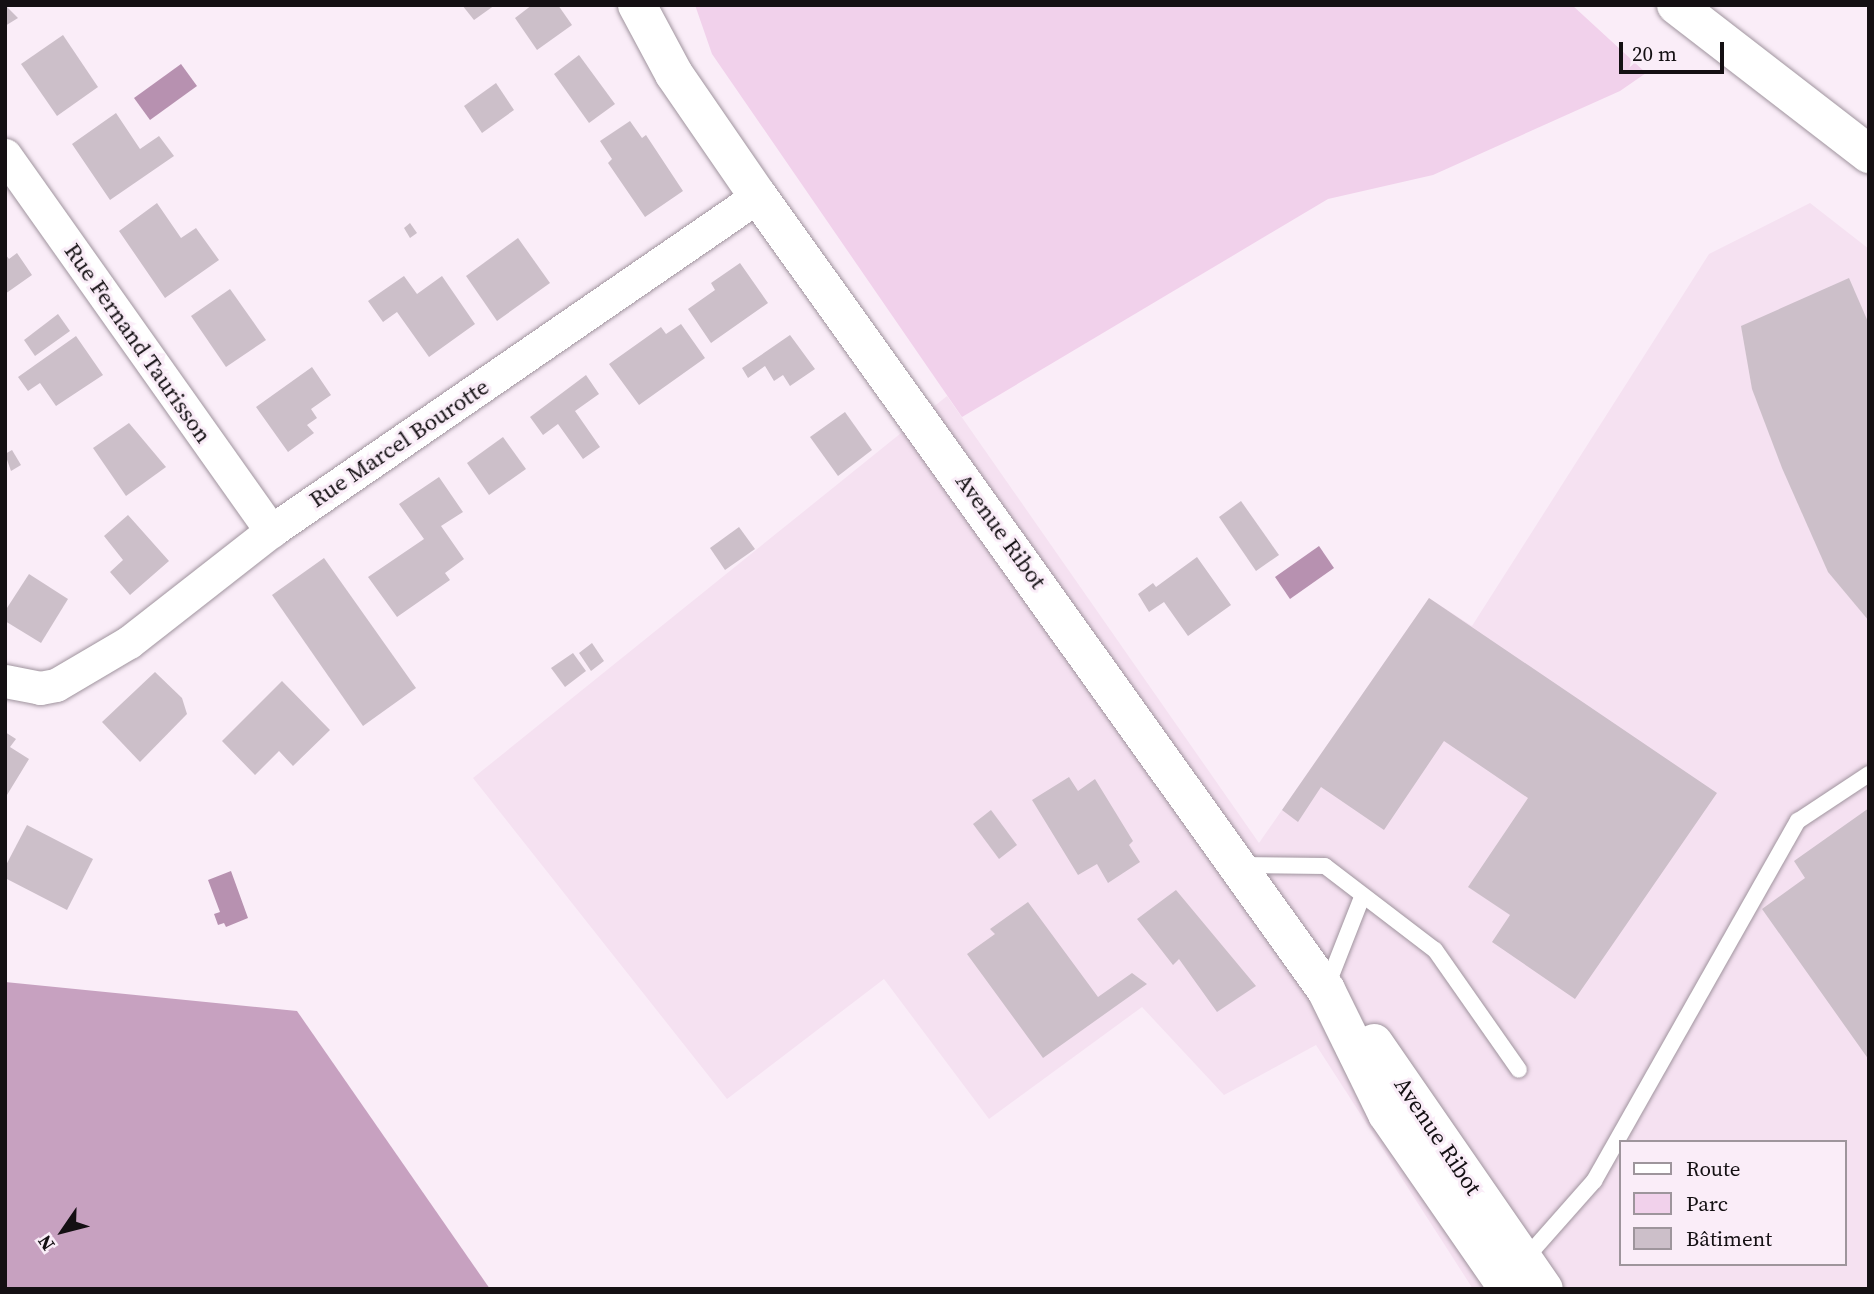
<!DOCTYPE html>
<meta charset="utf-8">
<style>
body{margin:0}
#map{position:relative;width:1874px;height:1294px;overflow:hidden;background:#faedf8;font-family:"Source Serif 4",serif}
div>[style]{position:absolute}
.built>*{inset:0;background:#f5e1f1}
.green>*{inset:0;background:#f1d1eb}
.forest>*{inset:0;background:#c7a1c0}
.water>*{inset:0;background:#b791b0}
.building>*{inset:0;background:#ccbfc9}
.roads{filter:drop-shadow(0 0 2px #a0949e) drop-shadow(0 0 2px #a0949e)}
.lane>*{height:16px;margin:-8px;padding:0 8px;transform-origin:8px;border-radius:8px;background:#fff}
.street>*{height:33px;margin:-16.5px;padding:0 16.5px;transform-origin:16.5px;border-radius:16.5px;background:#fff}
.secondary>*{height:38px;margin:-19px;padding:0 19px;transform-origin:19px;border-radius:19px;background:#fff}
.highway>*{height:38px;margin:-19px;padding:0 19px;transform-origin:19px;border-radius:19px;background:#fff}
span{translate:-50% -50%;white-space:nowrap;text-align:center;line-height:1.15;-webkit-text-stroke:6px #faedf8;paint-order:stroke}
.street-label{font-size:23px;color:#141013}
.frame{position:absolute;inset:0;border:7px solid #141013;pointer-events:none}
.legend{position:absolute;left:1619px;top:1140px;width:228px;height:126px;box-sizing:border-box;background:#faedf8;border:2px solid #9e959c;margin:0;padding:9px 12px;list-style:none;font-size:21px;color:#141013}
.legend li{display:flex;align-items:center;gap:14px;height:35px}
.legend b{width:35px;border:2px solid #9e959c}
.north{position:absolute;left:28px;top:1196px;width:70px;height:70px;-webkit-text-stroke:5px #faedf8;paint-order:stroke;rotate:235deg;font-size:19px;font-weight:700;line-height:28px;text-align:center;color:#141013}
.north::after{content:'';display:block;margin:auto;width:24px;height:32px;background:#141013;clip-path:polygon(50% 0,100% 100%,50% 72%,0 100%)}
.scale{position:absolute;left:1619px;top:42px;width:105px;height:32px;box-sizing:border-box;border:4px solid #141013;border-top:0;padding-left:9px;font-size:21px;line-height:24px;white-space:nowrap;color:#141013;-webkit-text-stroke:5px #faedf8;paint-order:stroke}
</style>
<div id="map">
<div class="built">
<i style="clip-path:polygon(evenodd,1810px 203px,1869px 249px,1869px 1289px,1473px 1289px,1316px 1045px,1224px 1095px,1142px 1007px,989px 1119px,884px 979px,727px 1099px,473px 778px,947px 396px,1259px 843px,1429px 598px,1472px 626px,1709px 254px,1810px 203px,1620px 1142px,1844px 1142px,1844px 1264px,1620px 1264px,1620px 1142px)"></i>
</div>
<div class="green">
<i style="clip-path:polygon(695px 5px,1572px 5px,1646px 73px,1620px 91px,1433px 175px,1328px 199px,962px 417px,712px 54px)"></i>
</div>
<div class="forest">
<i style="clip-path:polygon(5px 982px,297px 1011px,490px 1289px,5px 1289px)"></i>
</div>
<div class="water">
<i style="clip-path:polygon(181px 64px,197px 86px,150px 120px,134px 98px)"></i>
<i style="clip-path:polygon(1319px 546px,1334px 568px,1290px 599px,1275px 577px)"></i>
<i style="clip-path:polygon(231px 871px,248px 918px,226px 927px,224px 923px,218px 925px,214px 914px,220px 912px,208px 880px)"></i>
</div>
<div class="building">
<i style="clip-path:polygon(5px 5px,18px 18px,5px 26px)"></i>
<i style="clip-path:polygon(462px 5px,495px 5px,474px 20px)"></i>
<i style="clip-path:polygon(532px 5px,558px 5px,572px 25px,537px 50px,515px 18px)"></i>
<i style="clip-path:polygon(63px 35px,98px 87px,57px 116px,21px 64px)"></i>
<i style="clip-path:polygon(579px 55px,615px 104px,589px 123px,554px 74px)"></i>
<i style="clip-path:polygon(496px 83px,514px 110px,482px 133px,464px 106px)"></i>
<i style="clip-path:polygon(116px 113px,140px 149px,159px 136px,174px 156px,110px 200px,72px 144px)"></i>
<i style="clip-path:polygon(630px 121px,642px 138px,646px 135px,683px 191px,645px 217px,608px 163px,612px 159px,600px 141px)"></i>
<i style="clip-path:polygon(157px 203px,181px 238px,196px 228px,219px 260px,165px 298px,119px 231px)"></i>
<i style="clip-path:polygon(410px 223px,417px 233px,410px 238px,404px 228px)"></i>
<i style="clip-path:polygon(518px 238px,550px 283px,497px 321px,466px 276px)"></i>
<i style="clip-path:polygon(17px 253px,32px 275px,5px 294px,5px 254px,9px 259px)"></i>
<i style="clip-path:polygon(740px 263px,768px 303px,711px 343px,688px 309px,715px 290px,711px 283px)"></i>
<i style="clip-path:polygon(404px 276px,417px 294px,442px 276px,475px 324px,429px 357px,397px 312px,383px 322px,368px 301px)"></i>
<i style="clip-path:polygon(1849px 278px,1869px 324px,1869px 621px,1828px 572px,1782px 468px,1752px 389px,1741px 326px)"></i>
<i style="clip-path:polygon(230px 289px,266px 340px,226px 367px,191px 316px)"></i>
<i style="clip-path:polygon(58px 314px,70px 331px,35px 356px,24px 340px)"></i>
<i style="clip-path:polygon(681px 324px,705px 358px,639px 405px,609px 364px,661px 327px,666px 334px)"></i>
<i style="clip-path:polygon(790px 335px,815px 369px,790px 386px,783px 375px,774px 381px,765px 366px,748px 378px,742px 368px)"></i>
<i style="clip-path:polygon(76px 336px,103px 375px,56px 406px,40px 383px,28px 391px,18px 377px)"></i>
<i style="clip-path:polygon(312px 367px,331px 395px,311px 409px,317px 418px,307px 425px,314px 433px,288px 452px,256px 407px)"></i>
<i style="clip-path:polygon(586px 375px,599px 394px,575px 411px,600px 447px,583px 459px,558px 424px,543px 435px,530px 417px)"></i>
<i style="clip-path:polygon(845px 412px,872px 450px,838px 476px,810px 437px)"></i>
<i style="clip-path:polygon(129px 423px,166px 467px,126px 496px,93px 448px)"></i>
<i style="clip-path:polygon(503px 437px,526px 469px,489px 495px,467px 463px)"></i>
<i style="clip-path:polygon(12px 450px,21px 465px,11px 471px,5px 454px)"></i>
<i style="clip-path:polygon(439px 477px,463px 512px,441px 526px,464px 559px,445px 573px,450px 580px,397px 617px,368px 577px,424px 539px,399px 504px)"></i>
<i style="clip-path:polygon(1241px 501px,1279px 555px,1256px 571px,1219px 517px)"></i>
<i style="clip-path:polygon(128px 515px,169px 561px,130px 595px,110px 572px,123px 560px,104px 536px)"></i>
<i style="clip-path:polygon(739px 527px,755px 549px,725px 570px,710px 548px)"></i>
<i style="clip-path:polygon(1197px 557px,1231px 605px,1188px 636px,1164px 602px,1149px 612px,1138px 594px,1153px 583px,1156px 587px)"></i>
<i style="clip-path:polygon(324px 558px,416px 688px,363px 726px,272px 595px)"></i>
<i style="clip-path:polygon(29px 574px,68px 599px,41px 643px,5px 621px,5px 611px)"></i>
<i style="clip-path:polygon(1429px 598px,1717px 793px,1575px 999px,1492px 942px,1510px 915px,1468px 887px,1528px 798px,1444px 741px,1384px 830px,1321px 787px,1298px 822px,1282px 810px)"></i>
<i style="clip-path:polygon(592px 643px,604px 661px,591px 671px,579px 653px)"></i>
<i style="clip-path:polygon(573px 653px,586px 671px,565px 687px,551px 668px)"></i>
<i style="clip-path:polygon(155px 672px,182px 698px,187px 714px,140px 762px,102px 722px)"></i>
<i style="clip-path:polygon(282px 681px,330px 730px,293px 766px,279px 751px,255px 775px,222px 741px)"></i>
<i style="clip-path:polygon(5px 732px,16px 739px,10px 747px,29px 759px,7px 795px)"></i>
<i style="clip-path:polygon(1069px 777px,1078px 791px,1095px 779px,1133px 841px,1129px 845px,1140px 862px,1108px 883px,1097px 864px,1078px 875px,1032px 800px)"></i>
<i style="clip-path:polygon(1869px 808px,1869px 1060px,1762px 909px,1805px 878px,1794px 861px)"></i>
<i style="clip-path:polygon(991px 810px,1017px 845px,999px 859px,973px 824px)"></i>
<i style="clip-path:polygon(27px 825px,93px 859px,67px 910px,5px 878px,5px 867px)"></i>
<i style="clip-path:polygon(1176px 890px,1256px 986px,1217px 1012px,1179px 959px,1173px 965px,1137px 919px)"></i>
<i style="clip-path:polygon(1028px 902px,1098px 997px,1132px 973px,1147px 984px,1043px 1058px,967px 954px,995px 934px,990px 929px)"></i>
</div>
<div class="roads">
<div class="lane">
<i style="left:1240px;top:865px;width:85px;rotate:0.7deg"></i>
<i style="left:1325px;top:866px;width:138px;rotate:37.4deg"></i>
<i style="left:1435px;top:950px;width:146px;rotate:55deg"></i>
<i style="left:1327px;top:986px;width:96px;rotate:-68.5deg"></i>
<i style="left:1524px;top:1260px;width:106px;rotate:-48.5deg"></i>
<i style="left:1594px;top:1181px;width:414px;rotate:-60.5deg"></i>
<i style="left:1798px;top:821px;width:85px;rotate:-33.5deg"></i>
</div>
<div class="street">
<i style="left:5px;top:155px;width:461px;rotate:54.7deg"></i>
<i style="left:5px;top:681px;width:36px;rotate:11deg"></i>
<i style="left:40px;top:688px;width:16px;rotate:-11deg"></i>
<i style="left:56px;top:685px;width:85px;rotate:-30.5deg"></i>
<i style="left:129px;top:642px;width:180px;rotate:-38deg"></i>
<i style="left:271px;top:531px;width:591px;rotate:-34.52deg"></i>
</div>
<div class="secondary">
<i style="left:637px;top:5px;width:78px;rotate:61.8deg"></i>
<i style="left:674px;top:74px;width:148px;rotate:55.5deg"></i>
<i style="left:758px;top:196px;width:976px;rotate:54.42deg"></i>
<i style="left:1326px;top:990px;width:138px;rotate:63.8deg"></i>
<i style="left:1387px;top:1114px;width:213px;rotate:55.3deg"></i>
<i style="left:1374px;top:1043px;width:299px;rotate:55.4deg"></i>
</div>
<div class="highway">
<i style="left:1676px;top:5px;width:244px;rotate:37.7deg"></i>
</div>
</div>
<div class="street-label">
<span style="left:138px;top:343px;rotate:55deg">Rue Fernand Taurisson</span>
<span style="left:399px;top:443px;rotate:-34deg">Rue Marcel Bourotte</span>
<span style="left:1001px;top:531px;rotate:54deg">Avenue Ribot</span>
<span style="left:1438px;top:1136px;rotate:56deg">Avenue Ribot</span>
</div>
<div class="frame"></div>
<ul class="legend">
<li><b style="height:9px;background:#fff"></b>Route</li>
<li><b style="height:19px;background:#f1d1eb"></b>Parc</li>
<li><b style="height:19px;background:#ccbfc9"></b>Bâtiment</li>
</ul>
<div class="north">N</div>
<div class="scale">20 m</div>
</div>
